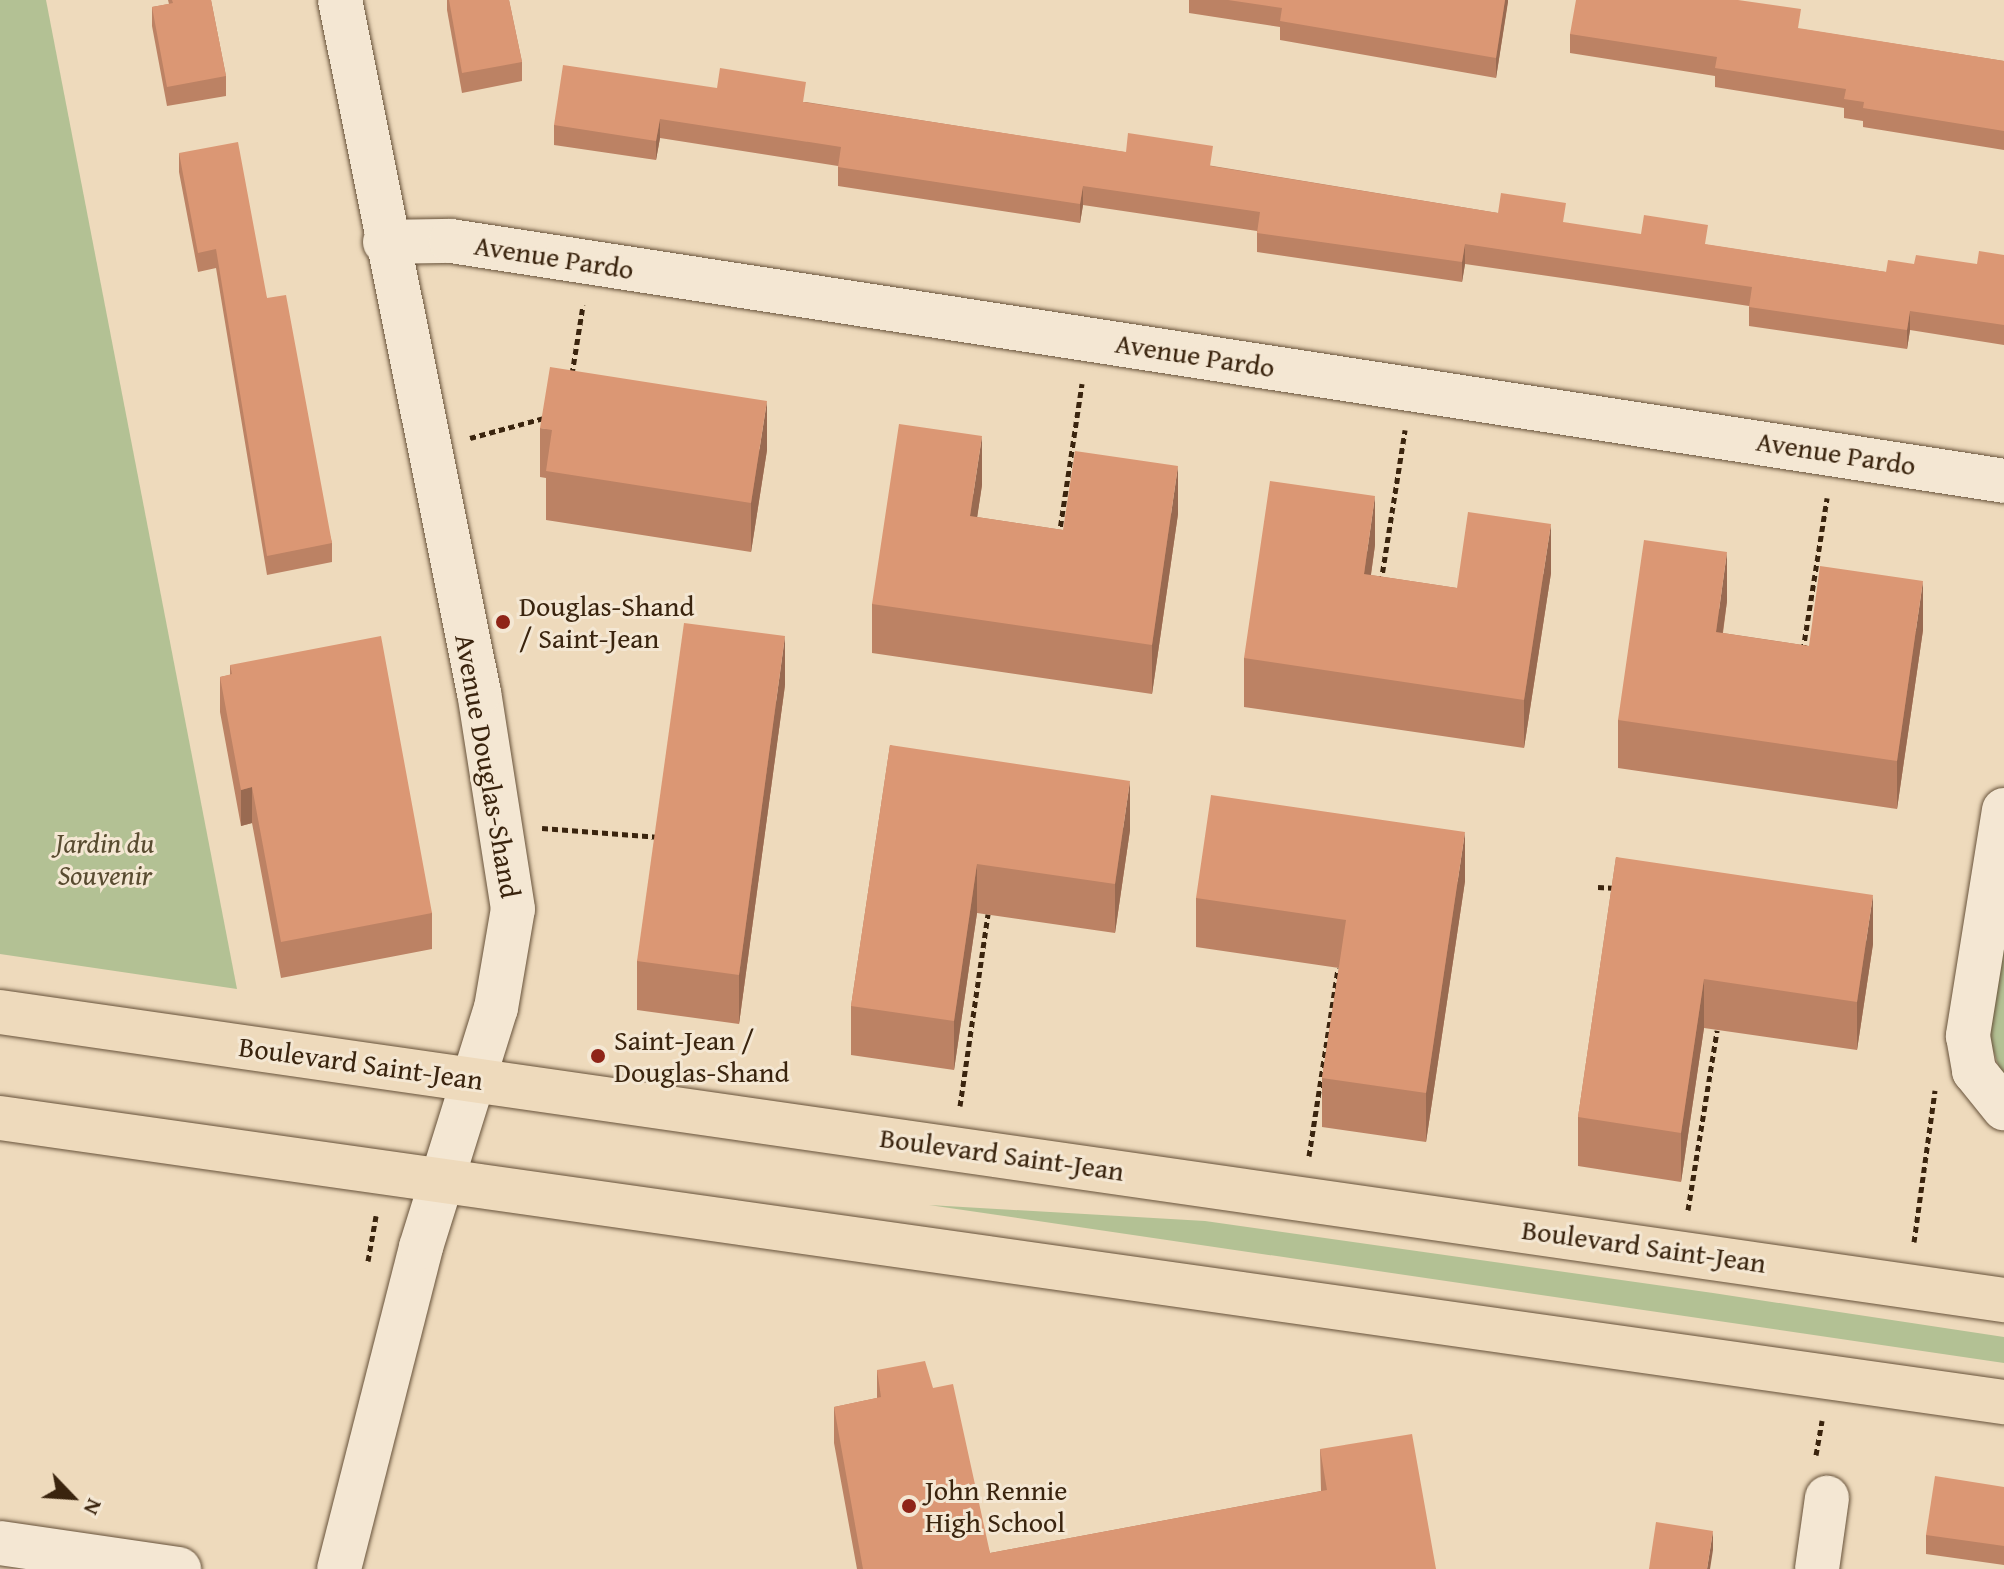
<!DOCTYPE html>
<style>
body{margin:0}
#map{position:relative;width:2004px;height:1569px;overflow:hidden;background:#eedabc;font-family:"Gentium Book Plus",serif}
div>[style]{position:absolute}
.green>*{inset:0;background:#b3c194}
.path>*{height:5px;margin-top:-2.5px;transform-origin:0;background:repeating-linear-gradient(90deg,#3a240e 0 6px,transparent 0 10px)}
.roads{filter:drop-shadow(0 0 2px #67523a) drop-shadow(0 0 2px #67523a)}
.minor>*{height:44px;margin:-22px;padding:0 22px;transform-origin:22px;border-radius:22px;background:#f4e7d3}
.major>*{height:44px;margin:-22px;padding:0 22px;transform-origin:22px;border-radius:22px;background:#eedabc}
.wall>*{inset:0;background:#bc8264}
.shaded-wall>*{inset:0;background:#996a51}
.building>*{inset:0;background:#db9774}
.dots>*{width:22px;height:22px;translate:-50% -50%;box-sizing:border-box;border:4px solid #f4e7d3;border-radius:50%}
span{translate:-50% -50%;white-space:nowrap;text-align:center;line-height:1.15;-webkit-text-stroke:6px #f4e7d3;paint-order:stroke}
.street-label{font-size:28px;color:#3a240e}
.poi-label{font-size:28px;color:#3a240e}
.left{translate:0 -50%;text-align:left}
.park-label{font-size:28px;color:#584b30;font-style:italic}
.north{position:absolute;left:32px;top:1457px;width:80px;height:80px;-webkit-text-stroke:6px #f4e7d3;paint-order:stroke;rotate:115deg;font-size:22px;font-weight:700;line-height:32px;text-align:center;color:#3a240e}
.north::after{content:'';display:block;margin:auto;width:28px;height:36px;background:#3a240e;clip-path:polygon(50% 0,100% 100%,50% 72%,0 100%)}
</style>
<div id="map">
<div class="green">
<i style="clip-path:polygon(0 0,46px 0,237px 989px,0 954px)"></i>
<i style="clip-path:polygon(2004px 932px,2004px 1082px,1988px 1035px)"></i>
<i style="clip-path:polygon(929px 1205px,1205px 1221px,1713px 1293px,2004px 1337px,2004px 1363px)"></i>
</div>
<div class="path">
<i style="left:572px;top:374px;width:70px;rotate:-80.9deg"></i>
<i style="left:470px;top:438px;width:77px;rotate:-15.1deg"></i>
<i style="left:1059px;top:536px;width:154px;rotate:-81.4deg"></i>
<i style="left:1381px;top:582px;width:154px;rotate:-81deg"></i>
<i style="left:1803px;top:650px;width:154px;rotate:-81deg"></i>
<i style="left:542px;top:828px;width:118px;rotate:4.4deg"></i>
<i style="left:1598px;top:887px;width:19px;rotate:3deg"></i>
<i style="left:960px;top:1106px;width:194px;rotate:-81.7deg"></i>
<i style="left:1309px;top:1156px;width:190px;rotate:-81.2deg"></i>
<i style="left:1688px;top:1210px;width:182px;rotate:-80.8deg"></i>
<i style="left:1914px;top:1242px;width:153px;rotate:-82.1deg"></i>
<i style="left:368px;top:1261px;width:46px;rotate:-79.9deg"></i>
<i style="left:1816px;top:1455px;width:35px;rotate:-80deg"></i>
</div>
<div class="roads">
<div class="minor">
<i style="left:385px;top:242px;width:66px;rotate:-0.9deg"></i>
<i style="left:451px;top:241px;width:1571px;rotate:8.78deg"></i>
<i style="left:2004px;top:810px;width:229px;rotate:99.1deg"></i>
<i style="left:1968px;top:1036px;width:36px;rotate:80deg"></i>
<i style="left:1974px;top:1071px;width:48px;rotate:51deg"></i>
<i style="left:0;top:1543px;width:181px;rotate:8.3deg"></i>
<i style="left:339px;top:1569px;width:332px;rotate:-75.7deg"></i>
<i style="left:421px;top:1247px;width:250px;rotate:-72.6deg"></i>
<i style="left:496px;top:1008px;width:100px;rotate:-80.3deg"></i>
<i style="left:513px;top:909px;width:219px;rotate:-98.9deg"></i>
<i style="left:479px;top:693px;width:707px;rotate:-101.34deg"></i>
<i style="left:1817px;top:1569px;width:72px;rotate:-82deg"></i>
</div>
<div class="major">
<i style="left:0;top:1012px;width:2025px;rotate:8.18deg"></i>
<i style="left:0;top:1118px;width:2024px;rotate:8.07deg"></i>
</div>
</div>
<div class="wall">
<i style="clip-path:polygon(168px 0,211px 0,226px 76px,226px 96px,167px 106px,152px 26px,152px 7px,169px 4px)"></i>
<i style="clip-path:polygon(447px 0,509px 0,522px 62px,522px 81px,462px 93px,447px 10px)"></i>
<i style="clip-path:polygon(1189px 0,1508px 0,1496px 78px,1280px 40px,1280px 27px,1189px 13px)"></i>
<i style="clip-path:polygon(1801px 29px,2004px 61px,2004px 150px,1863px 127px,1863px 121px,1844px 118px,1844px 108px,1715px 87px,1715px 76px,1570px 53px,1570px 34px)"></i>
<i style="clip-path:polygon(806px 102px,1213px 166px,1498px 213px,1886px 272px,1914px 264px,1977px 264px,2004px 255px,2004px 345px,1910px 330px,1907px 349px,1749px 326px,1749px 306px,1610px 285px,1465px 264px,1462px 282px,1257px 252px,1257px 231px,1083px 205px,1080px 223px,838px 186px,838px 166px,660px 138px,656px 160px,554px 145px,554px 125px)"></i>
<i style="clip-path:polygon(179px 153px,267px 298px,332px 543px,332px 562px,267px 575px,216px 268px,198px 272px,179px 172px)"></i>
<i style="clip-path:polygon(540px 428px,767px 450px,751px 552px,546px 520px,546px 478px,540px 477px)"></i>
<i style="clip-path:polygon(982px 485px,977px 517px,1063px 530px,1178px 514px,1152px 694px,872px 653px,872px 604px)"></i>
<i style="clip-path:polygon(1375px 545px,1371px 575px,1457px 588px,1551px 573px,1524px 748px,1244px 707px,1244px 658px)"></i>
<i style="clip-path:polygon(1727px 601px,1723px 633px,1809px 646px,1923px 630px,1897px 809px,1618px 768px,1618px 720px)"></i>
<i style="clip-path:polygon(230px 665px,432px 913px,432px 949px,281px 978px,252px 823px,241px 826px,220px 712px,220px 677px,230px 675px)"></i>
<i style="clip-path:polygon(785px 685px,739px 1024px,637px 1010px,637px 961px)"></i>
<i style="clip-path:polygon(890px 745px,1130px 830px,1115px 933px,977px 913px,954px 1070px,851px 1055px,851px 1006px)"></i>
<i style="clip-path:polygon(1616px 857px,1873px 944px,1857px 1050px,1704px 1028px,1681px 1182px,1578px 1166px,1578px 1117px)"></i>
<i style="clip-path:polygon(1465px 881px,1426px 1142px,1322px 1127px,1322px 1078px,1339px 968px,1196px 947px,1196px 898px)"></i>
<i style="clip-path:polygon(877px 1370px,933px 1388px,990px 1553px,1321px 1491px,1320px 1449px,1436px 1569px,857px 1569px,834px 1443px,834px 1407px,877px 1398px)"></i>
<i style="clip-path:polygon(2004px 1487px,2004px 1565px,1926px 1554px,1926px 1535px)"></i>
</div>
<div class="shaded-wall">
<i style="clip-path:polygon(1505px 0,1508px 0,1508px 2px,1496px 78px,1496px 58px)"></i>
<i style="clip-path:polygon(660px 119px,660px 138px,656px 160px,656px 141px)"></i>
<i style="clip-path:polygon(1083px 186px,1083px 205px,1080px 223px,1080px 204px)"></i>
<i style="clip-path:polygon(1465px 244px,1465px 264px,1462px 282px,1462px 262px)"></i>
<i style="clip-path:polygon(1910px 311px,1910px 330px,1907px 349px,1907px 330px)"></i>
<i style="clip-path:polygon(767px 401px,767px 450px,751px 552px,751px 503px)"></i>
<i style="clip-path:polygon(982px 436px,982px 485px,970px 565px,970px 516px)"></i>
<i style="clip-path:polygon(1178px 466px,1178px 514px,1152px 694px,1152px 645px)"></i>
<i style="clip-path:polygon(1375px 496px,1375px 545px,1364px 623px,1364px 574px)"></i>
<i style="clip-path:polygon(1551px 524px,1551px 573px,1524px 748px,1524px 700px)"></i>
<i style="clip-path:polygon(1727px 552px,1727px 601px,1716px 680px,1716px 632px)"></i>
<i style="clip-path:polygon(1923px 581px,1923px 630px,1897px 809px,1897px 761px)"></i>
<i style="clip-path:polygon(785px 636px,785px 685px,739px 1024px,739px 975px)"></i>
<i style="clip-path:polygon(1130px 781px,1130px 830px,1115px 933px,1115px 884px)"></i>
<i style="clip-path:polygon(252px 787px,252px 823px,241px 826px,241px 790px)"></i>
<i style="clip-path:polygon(1465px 832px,1465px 881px,1426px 1142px,1426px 1093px)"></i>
<i style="clip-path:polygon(977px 864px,977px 913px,954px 1070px,954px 1021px)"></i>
<i style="clip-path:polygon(1873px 895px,1873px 944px,1857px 1050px,1857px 1002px)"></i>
<i style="clip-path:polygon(1704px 979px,1704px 1028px,1681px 1182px,1681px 1133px)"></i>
<i style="clip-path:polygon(1713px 1531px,1713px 1550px,1710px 1569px,1707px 1569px)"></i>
</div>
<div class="building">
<i style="clip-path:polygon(172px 0,211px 0,226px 76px,167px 87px,152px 7px,173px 3px)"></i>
<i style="clip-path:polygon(449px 0,509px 0,522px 62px,462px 73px)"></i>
<i style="clip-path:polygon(1228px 0,1505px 0,1496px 58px,1280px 21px,1282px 8px)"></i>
<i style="clip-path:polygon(1576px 0,1738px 0,1801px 9px,1798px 28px,2004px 61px,2004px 131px,1863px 108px,1864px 102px,1844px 99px,1846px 89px,1715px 68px,1717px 57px,1570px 34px)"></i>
<i style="clip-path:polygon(563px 65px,717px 88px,720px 68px,806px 82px,803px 102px,1126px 152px,1128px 133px,1213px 146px,1210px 166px,1498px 213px,1501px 193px,1566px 203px,1563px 222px,1641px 234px,1644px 215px,1708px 225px,1705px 244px,1886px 272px,1888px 260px,1914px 264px,1916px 255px,1977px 264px,1979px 251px,2004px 255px,2004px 325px,1910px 311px,1907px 330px,1749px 307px,1752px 287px,1610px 266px,1465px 244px,1462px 262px,1257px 233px,1260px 212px,1083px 186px,1080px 204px,838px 167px,841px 147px,660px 119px,656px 141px,554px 125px)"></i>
<i style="clip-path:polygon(238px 142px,267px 298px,286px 295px,332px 543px,267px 556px,216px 249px,198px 253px,179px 153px)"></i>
<i style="clip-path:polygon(550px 367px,767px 401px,751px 503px,546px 471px,552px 430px,540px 428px)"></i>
<i style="clip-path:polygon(899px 424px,982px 436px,970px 516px,1063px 530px,1075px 451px,1178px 466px,1152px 645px,872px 604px)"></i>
<i style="clip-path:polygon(1270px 481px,1375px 496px,1364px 574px,1457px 588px,1468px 512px,1551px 524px,1524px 700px,1244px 658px)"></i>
<i style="clip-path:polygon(1644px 540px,1727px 552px,1716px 632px,1809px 646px,1820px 566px,1923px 581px,1897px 761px,1618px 720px)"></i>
<i style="clip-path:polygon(684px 623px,785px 636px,739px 975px,637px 961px)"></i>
<i style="clip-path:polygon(381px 636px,432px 913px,281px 942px,252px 787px,241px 790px,220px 677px,232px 674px,230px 665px)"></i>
<i style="clip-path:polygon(890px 745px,1130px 781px,1115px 884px,977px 864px,954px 1021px,851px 1006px)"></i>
<i style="clip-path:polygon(1211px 795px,1465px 832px,1426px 1093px,1322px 1078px,1346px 920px,1196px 898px)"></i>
<i style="clip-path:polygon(1616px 857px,1873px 895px,1857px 1002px,1704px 979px,1681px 1133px,1578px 1117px)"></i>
<i style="clip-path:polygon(925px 1361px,933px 1388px,953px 1384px,990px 1553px,1327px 1490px,1320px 1449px,1412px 1434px,1436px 1569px,863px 1569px,834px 1407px,881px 1397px,877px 1370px)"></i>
<i style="clip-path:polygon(1935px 1476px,2004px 1487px,2004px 1546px,1926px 1535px)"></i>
<i style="clip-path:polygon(1656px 1522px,1713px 1531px,1707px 1569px,1649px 1569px)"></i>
</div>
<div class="dots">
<i style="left:503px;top:622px;background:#8f2418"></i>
<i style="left:598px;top:1056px;background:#8f2418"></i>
<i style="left:909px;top:1506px;background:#8f2418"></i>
</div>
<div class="street-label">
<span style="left:554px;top:257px;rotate:9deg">Avenue Pardo</span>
<span style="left:1195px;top:355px;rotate:9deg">Avenue Pardo</span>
<span style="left:1836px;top:453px;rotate:9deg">Avenue Pardo</span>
<span style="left:488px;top:766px;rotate:80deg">Avenue Douglas-Shand</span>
<span style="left:361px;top:1063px;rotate:8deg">Boulevard Saint-Jean</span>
<span style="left:1002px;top:1154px;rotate:8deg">Boulevard Saint-Jean</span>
<span style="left:1644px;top:1246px;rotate:8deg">Boulevard Saint-Jean</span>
</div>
<div class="poi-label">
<span class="left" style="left:519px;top:622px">Douglas-Shand<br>/ Saint-Jean</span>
<span class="left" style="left:614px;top:1056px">Saint-Jean /<br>Douglas-Shand</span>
<span class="left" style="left:925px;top:1506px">John Rennie<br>High School</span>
</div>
<div class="park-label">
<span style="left:105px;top:859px">Jardin du<br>Souvenir</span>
</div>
<div class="north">N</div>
</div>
